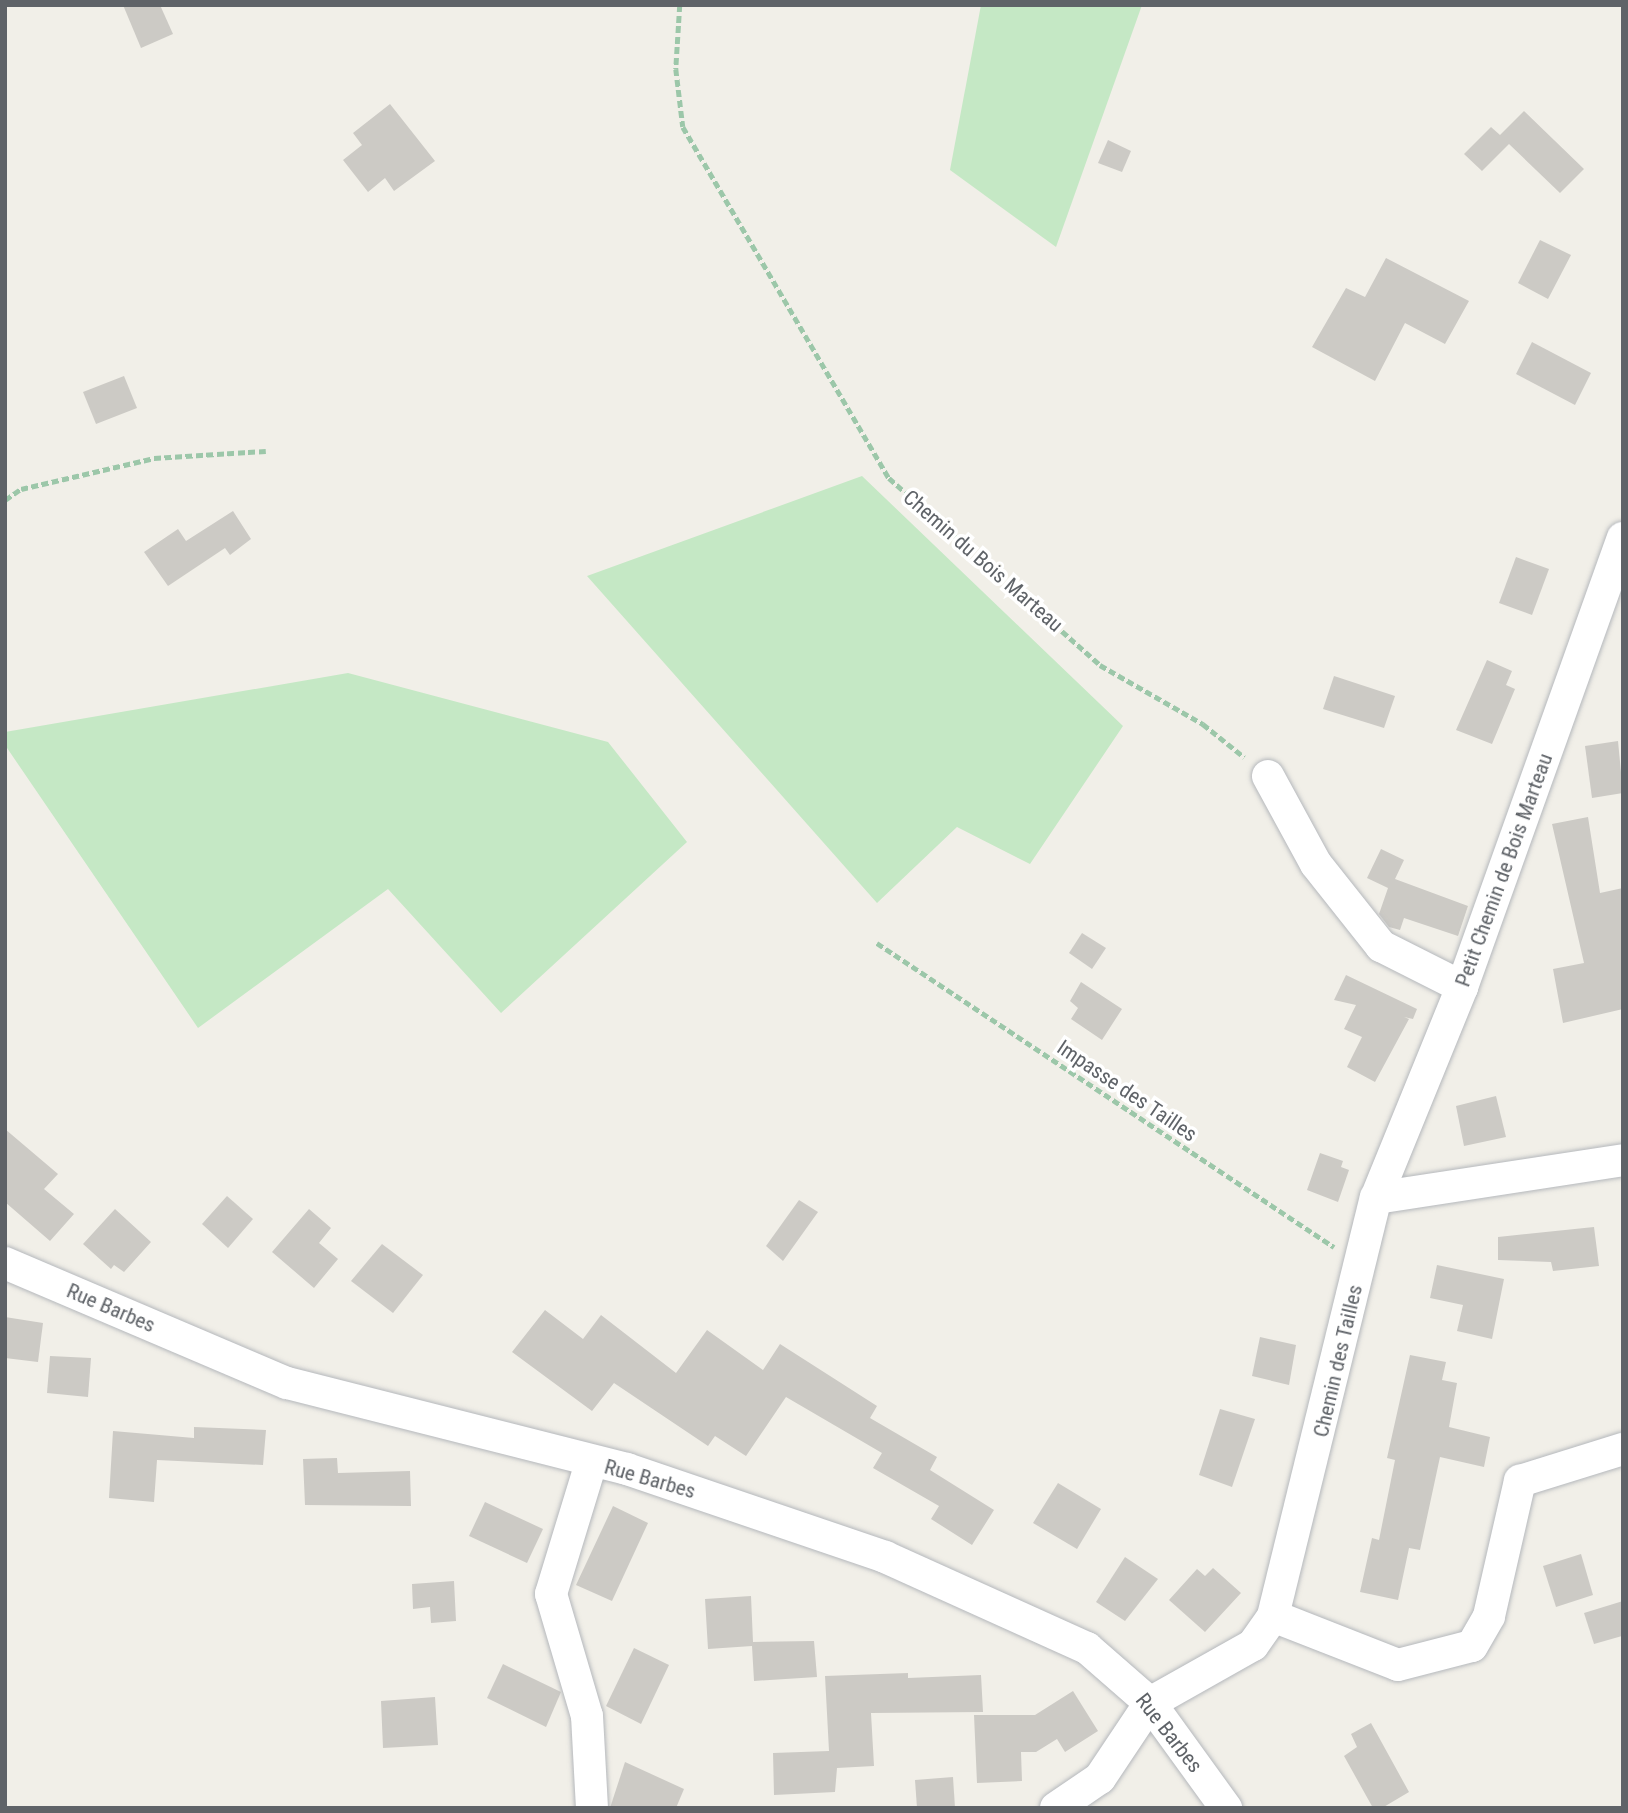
<!DOCTYPE html>
<style>
body{margin:0}
#map{position:relative;width:1628px;height:1813px;overflow:hidden;background:#f1efe8;font-family:"Roboto Condensed",sans-serif}
div>[style]{position:absolute}
.green>*{inset:0;background:#c5e8c5}
.building>*{inset:0;background:#cccac5}
.path>*{height:4.5px;margin-top:-2.25px;transform-origin:0;background:repeating-linear-gradient(90deg,#9cc7a9 0 7px,transparent 0 10.5px)}
.roads{filter:drop-shadow(0 0 2px #b5b8bc) drop-shadow(0 0 2px #b5b8bc)}
.minor>*{height:32px;margin:-16px;padding:0 16px;transform-origin:16px;border-radius:16px;background:#fff}
span{translate:-50% -50%;white-space:nowrap;text-align:center;line-height:1.15;-webkit-text-stroke:7px #fff;paint-order:stroke}
.street-label{font-size:21px;color:#5f6368}
.frame{position:absolute;inset:0;border:7px solid #5f6368;pointer-events:none}
</style>
<div id="map">
<div class="green">
<i style="clip-path:polygon(981px 5px,1142px 5px,1056px 247px,950px 170px)"></i>
<i style="clip-path:polygon(862px 476px,1123px 726px,1030px 864px,957px 827px,877px 903px,587px 576px)"></i>
<i style="clip-path:polygon(348px 673px,608px 742px,687px 842px,501px 1013px,388px 889px,198px 1028px,5px 745px,5px 732px)"></i>
</div>
<div class="building">
<i style="clip-path:polygon(123px 5px,160px 5px,173px 34px,141px 48px)"></i>
<i style="clip-path:polygon(390px 104px,435px 161px,394px 191px,385px 178px,368px 192px,343px 160px,362px 145px,353px 133px)"></i>
<i style="clip-path:polygon(1524px 111px,1584px 169px,1560px 193px,1509px 144px,1482px 171px,1464px 154px,1491px 127px,1500px 135px)"></i>
<i style="clip-path:polygon(1108px 140px,1131px 151px,1122px 172px,1098px 163px)"></i>
<i style="clip-path:polygon(1540px 240px,1571px 255px,1548px 299px,1518px 283px)"></i>
<i style="clip-path:polygon(1386px 258px,1469px 301px,1445px 344px,1405px 323px,1375px 381px,1312px 347px,1346px 288px,1365px 297px)"></i>
<i style="clip-path:polygon(1532px 342px,1591px 373px,1575px 405px,1516px 374px)"></i>
<i style="clip-path:polygon(124px 376px,137px 408px,96px 424px,83px 392px)"></i>
<i style="clip-path:polygon(233px 511px,251px 539px,230px 555px,225px 548px,168px 586px,144px 552px,178px 529px,186px 541px)"></i>
<i style="clip-path:polygon(1516px 557px,1549px 569px,1532px 615px,1499px 603px)"></i>
<i style="clip-path:polygon(1487px 660px,1512px 671px,1506px 685px,1515px 689px,1492px 744px,1456px 730px)"></i>
<i style="clip-path:polygon(1334px 676px,1395px 696px,1384px 728px,1323px 709px)"></i>
<i style="clip-path:polygon(1618px 741px,1623px 793px,1592px 798px,1585px 746px)"></i>
<i style="clip-path:polygon(1588px 817px,1600px 893px,1623px 888px,1623px 1009px,1563px 1023px,1553px 969px,1584px 963px,1552px 824px)"></i>
<i style="clip-path:polygon(1381px 849px,1404px 860px,1395px 879px,1468px 906px,1458px 936px,1404px 918px,1400px 930px,1389px 927px,1379px 914px,1388px 888px,1367px 878px)"></i>
<i style="clip-path:polygon(1082px 933px,1106px 948px,1092px 969px,1069px 953px)"></i>
<i style="clip-path:polygon(1346px 975px,1417px 1009px,1413px 1019px,1404px 1017px,1409px 1019px,1375px 1082px,1347px 1067px,1362px 1037px,1344px 1029px,1356px 1005px,1334px 1000px)"></i>
<i style="clip-path:polygon(1081px 982px,1122px 1009px,1102px 1040px,1071px 1019px,1078px 1008px,1070px 1001px)"></i>
<i style="clip-path:polygon(1496px 1096px,1506px 1137px,1464px 1146px,1456px 1106px)"></i>
<i style="clip-path:polygon(5px 1129px,58px 1174px,44px 1189px,74px 1214px,50px 1241px,5px 1202px)"></i>
<i style="clip-path:polygon(1320px 1153px,1343px 1161px,1341px 1167px,1349px 1170px,1338px 1202px,1307px 1190px)"></i>
<i style="clip-path:polygon(227px 1196px,253px 1219px,228px 1248px,202px 1224px)"></i>
<i style="clip-path:polygon(799px 1200px,818px 1212px,783px 1261px,766px 1246px)"></i>
<i style="clip-path:polygon(115px 1209px,151px 1242px,124px 1272px,114px 1265px,111px 1269px,83px 1244px)"></i>
<i style="clip-path:polygon(309px 1209px,331px 1228px,319px 1243px,338px 1259px,314px 1288px,272px 1252px)"></i>
<i style="clip-path:polygon(1594px 1227px,1599px 1266px,1553px 1271px,1551px 1262px,1498px 1260px,1498px 1237px)"></i>
<i style="clip-path:polygon(382px 1244px,423px 1275px,393px 1313px,351px 1281px)"></i>
<i style="clip-path:polygon(1437px 1265px,1504px 1279px,1492px 1339px,1457px 1331px,1463px 1305px,1430px 1298px)"></i>
<i style="clip-path:polygon(545px 1310px,583px 1339px,601px 1315px,676px 1373px,707px 1330px,763px 1370px,780px 1344px,877px 1406px,870px 1418px,937px 1457px,930px 1470px,994px 1510px,972px 1545px,931px 1519px,939px 1506px,873px 1468px,882px 1453px,786px 1397px,746px 1456px,715px 1436px,708px 1446px,614px 1383px,592px 1411px,512px 1352px)"></i>
<i style="clip-path:polygon(5px 1317px,43px 1323px,38px 1362px,5px 1358px)"></i>
<i style="clip-path:polygon(1260px 1337px,1296px 1345px,1289px 1385px,1252px 1376px)"></i>
<i style="clip-path:polygon(1410px 1355px,1446px 1362px,1442px 1380px,1457px 1383px,1449px 1427px,1490px 1437px,1484px 1467px,1440px 1457px,1420px 1550px,1409px 1548px,1398px 1600px,1360px 1592px,1372px 1538px,1379px 1540px,1395px 1460px,1387px 1458px)"></i>
<i style="clip-path:polygon(50px 1356px,91px 1358px,88px 1397px,47px 1393px)"></i>
<i style="clip-path:polygon(1220px 1409px,1255px 1419px,1232px 1487px,1199px 1475px)"></i>
<i style="clip-path:polygon(194px 1427px,266px 1430px,263px 1465px,157px 1460px,154px 1502px,109px 1498px,113px 1431px,194px 1438px)"></i>
<i style="clip-path:polygon(337px 1458px,338px 1473px,410px 1471px,411px 1506px,305px 1505px,303px 1459px)"></i>
<i style="clip-path:polygon(1058px 1483px,1101px 1509px,1077px 1549px,1033px 1523px)"></i>
<i style="clip-path:polygon(485px 1502px,543px 1529px,527px 1563px,469px 1536px)"></i>
<i style="clip-path:polygon(613px 1506px,648px 1523px,612px 1601px,576px 1585px)"></i>
<i style="clip-path:polygon(1581px 1554px,1593px 1595px,1556px 1607px,1543px 1566px)"></i>
<i style="clip-path:polygon(1125px 1557px,1158px 1579px,1125px 1621px,1096px 1602px)"></i>
<i style="clip-path:polygon(1213px 1568px,1241px 1593px,1205px 1632px,1169px 1600px,1197px 1569px,1205px 1576px)"></i>
<i style="clip-path:polygon(454px 1581px,456px 1621px,431px 1623px,430px 1607px,413px 1609px,412px 1584px)"></i>
<i style="clip-path:polygon(751px 1596px,753px 1642px,814px 1641px,817px 1677px,754px 1681px,752px 1646px,708px 1649px,705px 1599px)"></i>
<i style="clip-path:polygon(1623px 1601px,1622px 1636px,1594px 1644px,1584px 1613px)"></i>
<i style="clip-path:polygon(634px 1648px,669px 1665px,641px 1724px,606px 1706px)"></i>
<i style="clip-path:polygon(503px 1664px,561px 1692px,546px 1727px,487px 1698px)"></i>
<i style="clip-path:polygon(908px 1673px,908px 1678px,981px 1675px,983px 1712px,871px 1713px,874px 1766px,837px 1768px,835px 1792px,774px 1795px,773px 1753px,829px 1751px,825px 1676px)"></i>
<i style="clip-path:polygon(1073px 1691px,1098px 1731px,1065px 1752px,1057px 1739px,1036px 1752px,1021px 1752px,1022px 1781px,977px 1783px,974px 1715px,1035px 1715px)"></i>
<i style="clip-path:polygon(435px 1697px,438px 1745px,383px 1748px,381px 1701px)"></i>
<i style="clip-path:polygon(1371px 1723px,1409px 1792px,1382px 1808px,1373px 1808px,1344px 1756px,1357px 1747px,1351px 1734px)"></i>
<i style="clip-path:polygon(625px 1762px,684px 1789px,676px 1808px,610px 1808px)"></i>
<i style="clip-path:polygon(953px 1777px,955px 1808px,917px 1808px,915px 1780px)"></i>
</div>
<div class="path">
<i style="left:680px;top:5px;width:64px;rotate:93.6deg"></i>
<i style="left:676px;top:69px;width:58px;rotate:83.1deg"></i>
<i style="left:683px;top:127px;width:407px;rotate:59.6deg"></i>
<i style="left:889px;top:478px;width:282px;rotate:41.5deg"></i>
<i style="left:1100px;top:665px;width:119px;rotate:29.8deg"></i>
<i style="left:1203px;top:724px;width:53px;rotate:38.8deg"></i>
<i style="left:5px;top:500px;width:19px;rotate:-35deg"></i>
<i style="left:21px;top:489px;width:137px;rotate:-13.1deg"></i>
<i style="left:154px;top:458px;width:112px;rotate:-3.6deg"></i>
<i style="left:877px;top:943px;width:549px;rotate:33.63deg"></i>
</div>
<div class="roads">
<div class="minor">
<i style="left:1268px;top:776px;width:100px;rotate:61.4deg"></i>
<i style="left:1316px;top:864px;width:105px;rotate:51.6deg"></i>
<i style="left:1381px;top:946px;width:91px;rotate:26.8deg"></i>
<i style="left:1376px;top:1198px;width:228px;rotate:-67.8deg"></i>
<i style="left:1462px;top:987px;width:477px;rotate:-70.3deg"></i>
<i style="left:5px;top:1263px;width:306px;rotate:23.1deg"></i>
<i style="left:287px;top:1383px;width:351px;rotate:14.2deg"></i>
<i style="left:627px;top:1469px;width:273px;rotate:18.8deg"></i>
<i style="left:885px;top:1557px;width:222px;rotate:24.3deg"></i>
<i style="left:1087px;top:1648px;width:84px;rotate:41.1deg"></i>
<i style="left:1150px;top:1703px;width:130px;rotate:54.1deg"></i>
<i style="left:591px;top:1463px;width:137px;rotate:107deg"></i>
<i style="left:551px;top:1594px;width:127px;rotate:73.6deg"></i>
<i style="left:587px;top:1716px;width:92px;rotate:86.9deg"></i>
<i style="left:1273px;top:1616px;width:134px;rotate:21.4deg"></i>
<i style="left:1398px;top:1665px;width:76px;rotate:-14.4deg"></i>
<i style="left:1472px;top:1646px;width:34px;rotate:-60deg"></i>
<i style="left:1489px;top:1616px;width:139px;rotate:-77.1deg"></i>
<i style="left:1520px;top:1481px;width:108px;rotate:-17.3deg"></i>
<i style="left:1056px;top:1808px;width:53px;rotate:-34.3deg"></i>
<i style="left:1100px;top:1778px;width:90px;rotate:-56.3deg"></i>
<i style="left:1150px;top:1703px;width:118px;rotate:-29.4deg"></i>
<i style="left:1253px;top:1645px;width:35px;rotate:-55deg"></i>
<i style="left:1273px;top:1616px;width:431px;rotate:-76.2deg"></i>
<i style="left:1376px;top:1198px;width:250px;rotate:-8.7deg"></i>
</div>
</div>
<div class="street-label">
<span style="left:983px;top:561px;rotate:41deg">Chemin du Bois Marteau</span>
<span style="left:1504px;top:870px;rotate:-70deg">Petit Chemin de Bois Marteau</span>
<span style="left:1127px;top:1091px;rotate:34deg">Impasse des Tailles</span>
<span style="left:111px;top:1308px;rotate:23deg">Rue Barbes</span>
<span style="left:1338px;top:1361px;rotate:-77deg">Chemin des Tailles</span>
<span style="left:650px;top:1479px;rotate:16deg">Rue Barbes</span>
<span style="left:1169px;top:1733px;rotate:52deg">Rue Barbes</span>
</div>
<div class="frame"></div>
</div>
